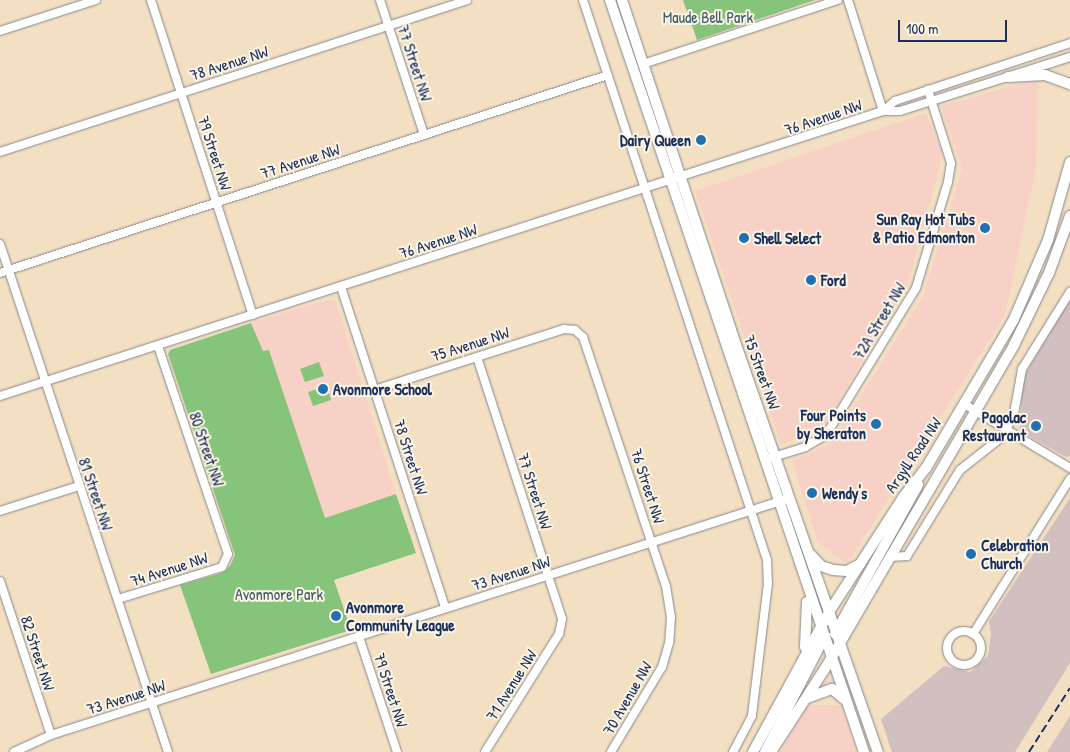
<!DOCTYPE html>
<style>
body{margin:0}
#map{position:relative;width:1070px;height:752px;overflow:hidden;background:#f3dfc1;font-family:"Patrick Hand",sans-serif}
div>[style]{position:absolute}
.built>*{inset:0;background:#f7d1c6}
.industrial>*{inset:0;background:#d2bfbf}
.green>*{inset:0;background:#87c47b}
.roads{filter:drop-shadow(0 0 1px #878790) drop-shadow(0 0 1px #878790)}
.minor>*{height:8px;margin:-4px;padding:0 4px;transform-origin:4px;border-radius:4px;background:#fff}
.minor>.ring{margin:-4px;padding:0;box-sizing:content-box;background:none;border:8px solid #fff;border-radius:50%}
.major>*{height:10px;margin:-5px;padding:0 5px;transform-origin:5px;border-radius:5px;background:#fff}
.rail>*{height:2px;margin-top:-1px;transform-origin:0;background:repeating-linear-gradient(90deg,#1b2f5e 0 8px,transparent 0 12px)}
.dots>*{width:14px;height:14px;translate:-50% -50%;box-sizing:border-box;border:2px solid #fcf5e5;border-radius:50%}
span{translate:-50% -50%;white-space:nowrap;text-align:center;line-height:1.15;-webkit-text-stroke:4px #fcf5e5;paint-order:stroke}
.park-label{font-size:16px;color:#3b5c67}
.street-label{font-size:16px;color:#1b2f5e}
.poi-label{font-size:16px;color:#1b2f5e;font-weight:700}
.right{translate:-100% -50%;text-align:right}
.left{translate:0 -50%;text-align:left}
.scale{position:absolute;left:898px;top:20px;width:109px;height:22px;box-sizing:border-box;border:2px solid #1b2f5e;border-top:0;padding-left:6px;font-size:15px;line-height:18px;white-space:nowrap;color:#1b2f5e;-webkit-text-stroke:4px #fcf5e5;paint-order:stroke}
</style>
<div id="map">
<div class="built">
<i style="clip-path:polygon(1038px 79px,1036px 168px,1005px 315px,847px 564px,818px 542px,792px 461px,831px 443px,923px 297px,962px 169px,941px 106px)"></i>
<i style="clip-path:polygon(926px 113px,943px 154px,907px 287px,821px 430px,781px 444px,695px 191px)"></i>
<i style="clip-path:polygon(330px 299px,336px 302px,396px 494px,325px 518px,269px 350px,263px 352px,251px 323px)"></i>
<i style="clip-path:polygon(808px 705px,840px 705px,856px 752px,780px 752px)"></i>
</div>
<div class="industrial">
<i style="clip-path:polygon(1070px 299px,1070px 456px,1066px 457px,1020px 431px,1023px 378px)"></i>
<i style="clip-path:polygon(1070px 498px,1070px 663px,1015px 752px,892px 752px,881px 719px,944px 666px,970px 672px,988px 656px,991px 635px,989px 621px)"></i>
<i style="clip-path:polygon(1070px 716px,1070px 752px,1047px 752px)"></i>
</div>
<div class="green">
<i style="clip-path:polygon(683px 0,815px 0,697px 40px)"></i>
<i style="clip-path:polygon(251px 323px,263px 351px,269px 350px,325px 518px,396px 494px,416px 553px,334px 580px,351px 630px,211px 674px,180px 585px,222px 573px,230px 566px,235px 555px,168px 354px,170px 350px)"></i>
<i style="clip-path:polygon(319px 362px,324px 376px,305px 382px,300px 369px)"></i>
<i style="clip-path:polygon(327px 386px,331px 400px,313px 406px,308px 392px)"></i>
</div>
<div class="roads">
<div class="minor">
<i style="left:151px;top:0;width:331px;rotate:72.1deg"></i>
<i style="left:380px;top:0;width:142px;rotate:71.9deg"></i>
<i style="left:583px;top:0;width:589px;rotate:71.81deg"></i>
<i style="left:767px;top:560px;width:23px;rotate:88deg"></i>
<i style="left:768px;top:583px;width:134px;rotate:96.9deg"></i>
<i style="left:752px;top:716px;width:41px;rotate:117.8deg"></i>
<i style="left:848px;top:0;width:116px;rotate:72.5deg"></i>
<i style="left:0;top:31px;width:101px;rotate:-17.9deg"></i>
<i style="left:643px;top:64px;width:205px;rotate:-18.2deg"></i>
<i style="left:883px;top:111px;width:16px;rotate:-40deg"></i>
<i style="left:895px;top:101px;width:184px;rotate:-18.3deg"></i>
<i style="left:0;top:152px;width:491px;rotate:-18deg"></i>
<i style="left:0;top:244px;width:535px;rotate:71.7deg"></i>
<i style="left:0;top:273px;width:639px;rotate:-18.04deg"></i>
<i style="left:341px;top:287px;width:337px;rotate:72deg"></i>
<i style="left:477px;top:357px;width:275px;rotate:72deg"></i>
<i style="left:562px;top:619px;width:15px;rotate:101deg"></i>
<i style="left:559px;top:634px;width:139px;rotate:122.1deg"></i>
<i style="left:374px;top:390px;width:200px;rotate:-17.8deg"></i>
<i style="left:564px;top:329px;width:11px;rotate:5deg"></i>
<i style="left:575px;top:330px;width:11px;rotate:41deg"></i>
<i style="left:583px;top:337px;width:262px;rotate:71.6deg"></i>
<i style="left:666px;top:586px;width:31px;rotate:81deg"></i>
<i style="left:671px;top:617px;width:26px;rotate:94deg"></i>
<i style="left:669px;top:643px;width:25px;rotate:106deg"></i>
<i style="left:662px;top:667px;width:99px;rotate:121deg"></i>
<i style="left:0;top:396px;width:928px;rotate:-17.89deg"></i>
<i style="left:883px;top:111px;width:17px"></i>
<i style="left:900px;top:111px;width:178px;rotate:-17.6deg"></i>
<i style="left:964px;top:404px;width:124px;rotate:31.1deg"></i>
<i style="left:770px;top:458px;width:37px;rotate:-17deg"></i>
<i style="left:805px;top:447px;width:24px;rotate:-30deg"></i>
<i style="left:826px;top:435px;width:172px;rotate:-58.5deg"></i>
<i style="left:916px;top:288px;width:111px;rotate:-73.2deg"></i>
<i style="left:948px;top:182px;width:19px;rotate:-81deg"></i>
<i style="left:951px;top:163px;width:77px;rotate:-107.5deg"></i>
<i style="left:0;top:511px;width:83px;rotate:-17.6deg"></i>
<i style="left:890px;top:557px;width:17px;rotate:-3deg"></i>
<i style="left:907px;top:556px;width:101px;rotate:-58.4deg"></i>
<i style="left:960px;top:470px;width:53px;rotate:-38.2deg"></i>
<i style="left:1002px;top:437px;width:26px;rotate:-62deg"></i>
<i style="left:1014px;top:414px;width:46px;rotate:-79.9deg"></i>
<i style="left:1022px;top:369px;width:91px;rotate:-58.1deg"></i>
<i style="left:0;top:581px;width:162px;rotate:71.7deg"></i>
<i style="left:118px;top:599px;width:109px;rotate:-17.1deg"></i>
<i style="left:222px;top:567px;width:14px;rotate:-65deg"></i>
<i style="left:228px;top:554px;width:219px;rotate:-108.6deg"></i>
<i class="ring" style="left:947px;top:631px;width:26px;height:26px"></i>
<i style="left:973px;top:634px;width:183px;rotate:-58deg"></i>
<i style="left:359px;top:637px;width:121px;rotate:71.7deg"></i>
<i style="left:14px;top:752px;width:41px;rotate:-24.7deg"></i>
<i style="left:51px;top:735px;width:770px;rotate:-17.78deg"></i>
</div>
<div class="major">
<i style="left:610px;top:0;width:794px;rotate:71.34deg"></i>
<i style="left:622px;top:0;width:357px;rotate:71.7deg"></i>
<i style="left:734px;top:339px;width:437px;rotate:70.8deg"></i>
<i style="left:1008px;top:77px;width:37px;rotate:-3deg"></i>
<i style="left:1045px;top:75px;width:27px;rotate:20deg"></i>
<i style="left:810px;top:554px;width:16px;rotate:47deg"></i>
<i style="left:821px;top:566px;width:13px;rotate:18deg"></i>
<i style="left:833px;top:570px;width:14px;rotate:4deg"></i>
<i style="left:847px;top:571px;width:15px;rotate:-28deg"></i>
<i style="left:835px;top:634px;width:171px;rotate:-60.9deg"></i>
<i style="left:805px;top:647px;width:45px;rotate:-87.5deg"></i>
<i style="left:807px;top:698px;width:27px;rotate:-20deg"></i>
<i style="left:832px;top:689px;width:16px;rotate:40deg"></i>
<i style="left:753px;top:752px;width:159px;rotate:-61.5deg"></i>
<i style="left:829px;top:612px;width:138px;rotate:-57.1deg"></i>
<i style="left:904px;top:496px;width:36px;rotate:-52deg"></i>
<i style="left:926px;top:468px;width:173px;rotate:-59.4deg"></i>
<i style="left:1014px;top:319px;width:86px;rotate:-66.7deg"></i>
<i style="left:1048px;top:240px;width:81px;rotate:-74.2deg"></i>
<i style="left:765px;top:752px;width:131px;rotate:-62.7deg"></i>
<i style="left:771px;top:752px;width:101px;rotate:-57.1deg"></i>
<i style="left:826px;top:667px;width:373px;rotate:-59.7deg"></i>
<i style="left:1014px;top:345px;width:80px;rotate:-64.1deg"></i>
<i style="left:1049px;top:273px;width:61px;rotate:-69.8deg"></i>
</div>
</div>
<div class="rail">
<i style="left:1029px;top:752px;width:76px;rotate:-57.4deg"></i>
</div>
<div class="dots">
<i style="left:701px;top:140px;background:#1f6fb2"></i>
<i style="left:985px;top:228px;background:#1f6fb2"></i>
<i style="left:744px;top:238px;background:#1f6fb2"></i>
<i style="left:811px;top:280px;background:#1f6fb2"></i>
<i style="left:323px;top:389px;background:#1f6fb2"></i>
<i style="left:876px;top:424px;background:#1f6fb2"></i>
<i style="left:1036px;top:426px;background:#1f6fb2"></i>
<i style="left:812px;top:493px;background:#1f6fb2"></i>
<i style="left:971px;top:554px;background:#1f6fb2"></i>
<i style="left:336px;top:616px;background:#1f6fb2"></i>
</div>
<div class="park-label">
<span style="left:708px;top:17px">Maude Bell Park</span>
<span style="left:279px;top:594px">Avonmore Park</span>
</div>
<div class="street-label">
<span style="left:229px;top:63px;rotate:-18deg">78 Avenue NW</span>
<span style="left:415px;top:63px;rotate:72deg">77 Street NW</span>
<span style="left:823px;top:117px;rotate:-19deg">76 Avenue NW</span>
<span style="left:215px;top:153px;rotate:72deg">79 Street NW</span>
<span style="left:300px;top:161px;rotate:-18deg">77 Avenue NW</span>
<span style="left:438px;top:241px;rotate:-18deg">76 Avenue NW</span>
<span style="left:879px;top:321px;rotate:-59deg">72A Street NW</span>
<span style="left:470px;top:344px;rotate:-18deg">75 Avenue NW</span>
<span style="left:762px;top:372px;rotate:70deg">75 Street NW</span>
<span style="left:207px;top:449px;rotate:71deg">80 Street NW</span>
<span style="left:913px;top:455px;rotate:-56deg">Argyll Road NW</span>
<span style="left:411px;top:457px;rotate:72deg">78 Street NW</span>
<span style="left:648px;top:486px;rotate:72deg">76 Street NW</span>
<span style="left:535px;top:491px;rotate:72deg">77 Street NW</span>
<span style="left:96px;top:494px;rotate:71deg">81 Street NW</span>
<span style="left:169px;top:569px;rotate:-18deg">74 Avenue NW</span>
<span style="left:511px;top:573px;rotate:-18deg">73 Avenue NW</span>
<span style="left:38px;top:653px;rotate:72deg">82 Street NW</span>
<span style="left:511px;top:685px;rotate:-58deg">71 Avenue NW</span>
<span style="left:391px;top:690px;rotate:72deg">79 Street NW</span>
<span style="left:126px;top:697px;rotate:-18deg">73 Avenue NW</span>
<span style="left:627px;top:698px;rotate:-60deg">70 Avenue NW</span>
</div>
<div class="poi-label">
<span class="right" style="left:691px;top:140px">Dairy Queen</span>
<span class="right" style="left:975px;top:228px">Sun Ray Hot Tubs<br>&amp; Patio Edmonton</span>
<span class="left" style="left:754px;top:238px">Shell Select</span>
<span class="left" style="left:821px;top:280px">Ford</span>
<span class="left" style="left:333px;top:389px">Avonmore School</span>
<span class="right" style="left:866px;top:424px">Four Points<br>by Sheraton</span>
<span class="right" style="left:1026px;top:426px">Pagolac<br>Restaurant</span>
<span class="left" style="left:822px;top:493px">Wendy's</span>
<span class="left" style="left:981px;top:554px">Celebration<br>Church</span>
<span class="left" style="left:346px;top:616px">Avonmore<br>Community League</span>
</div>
<div class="scale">100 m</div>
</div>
